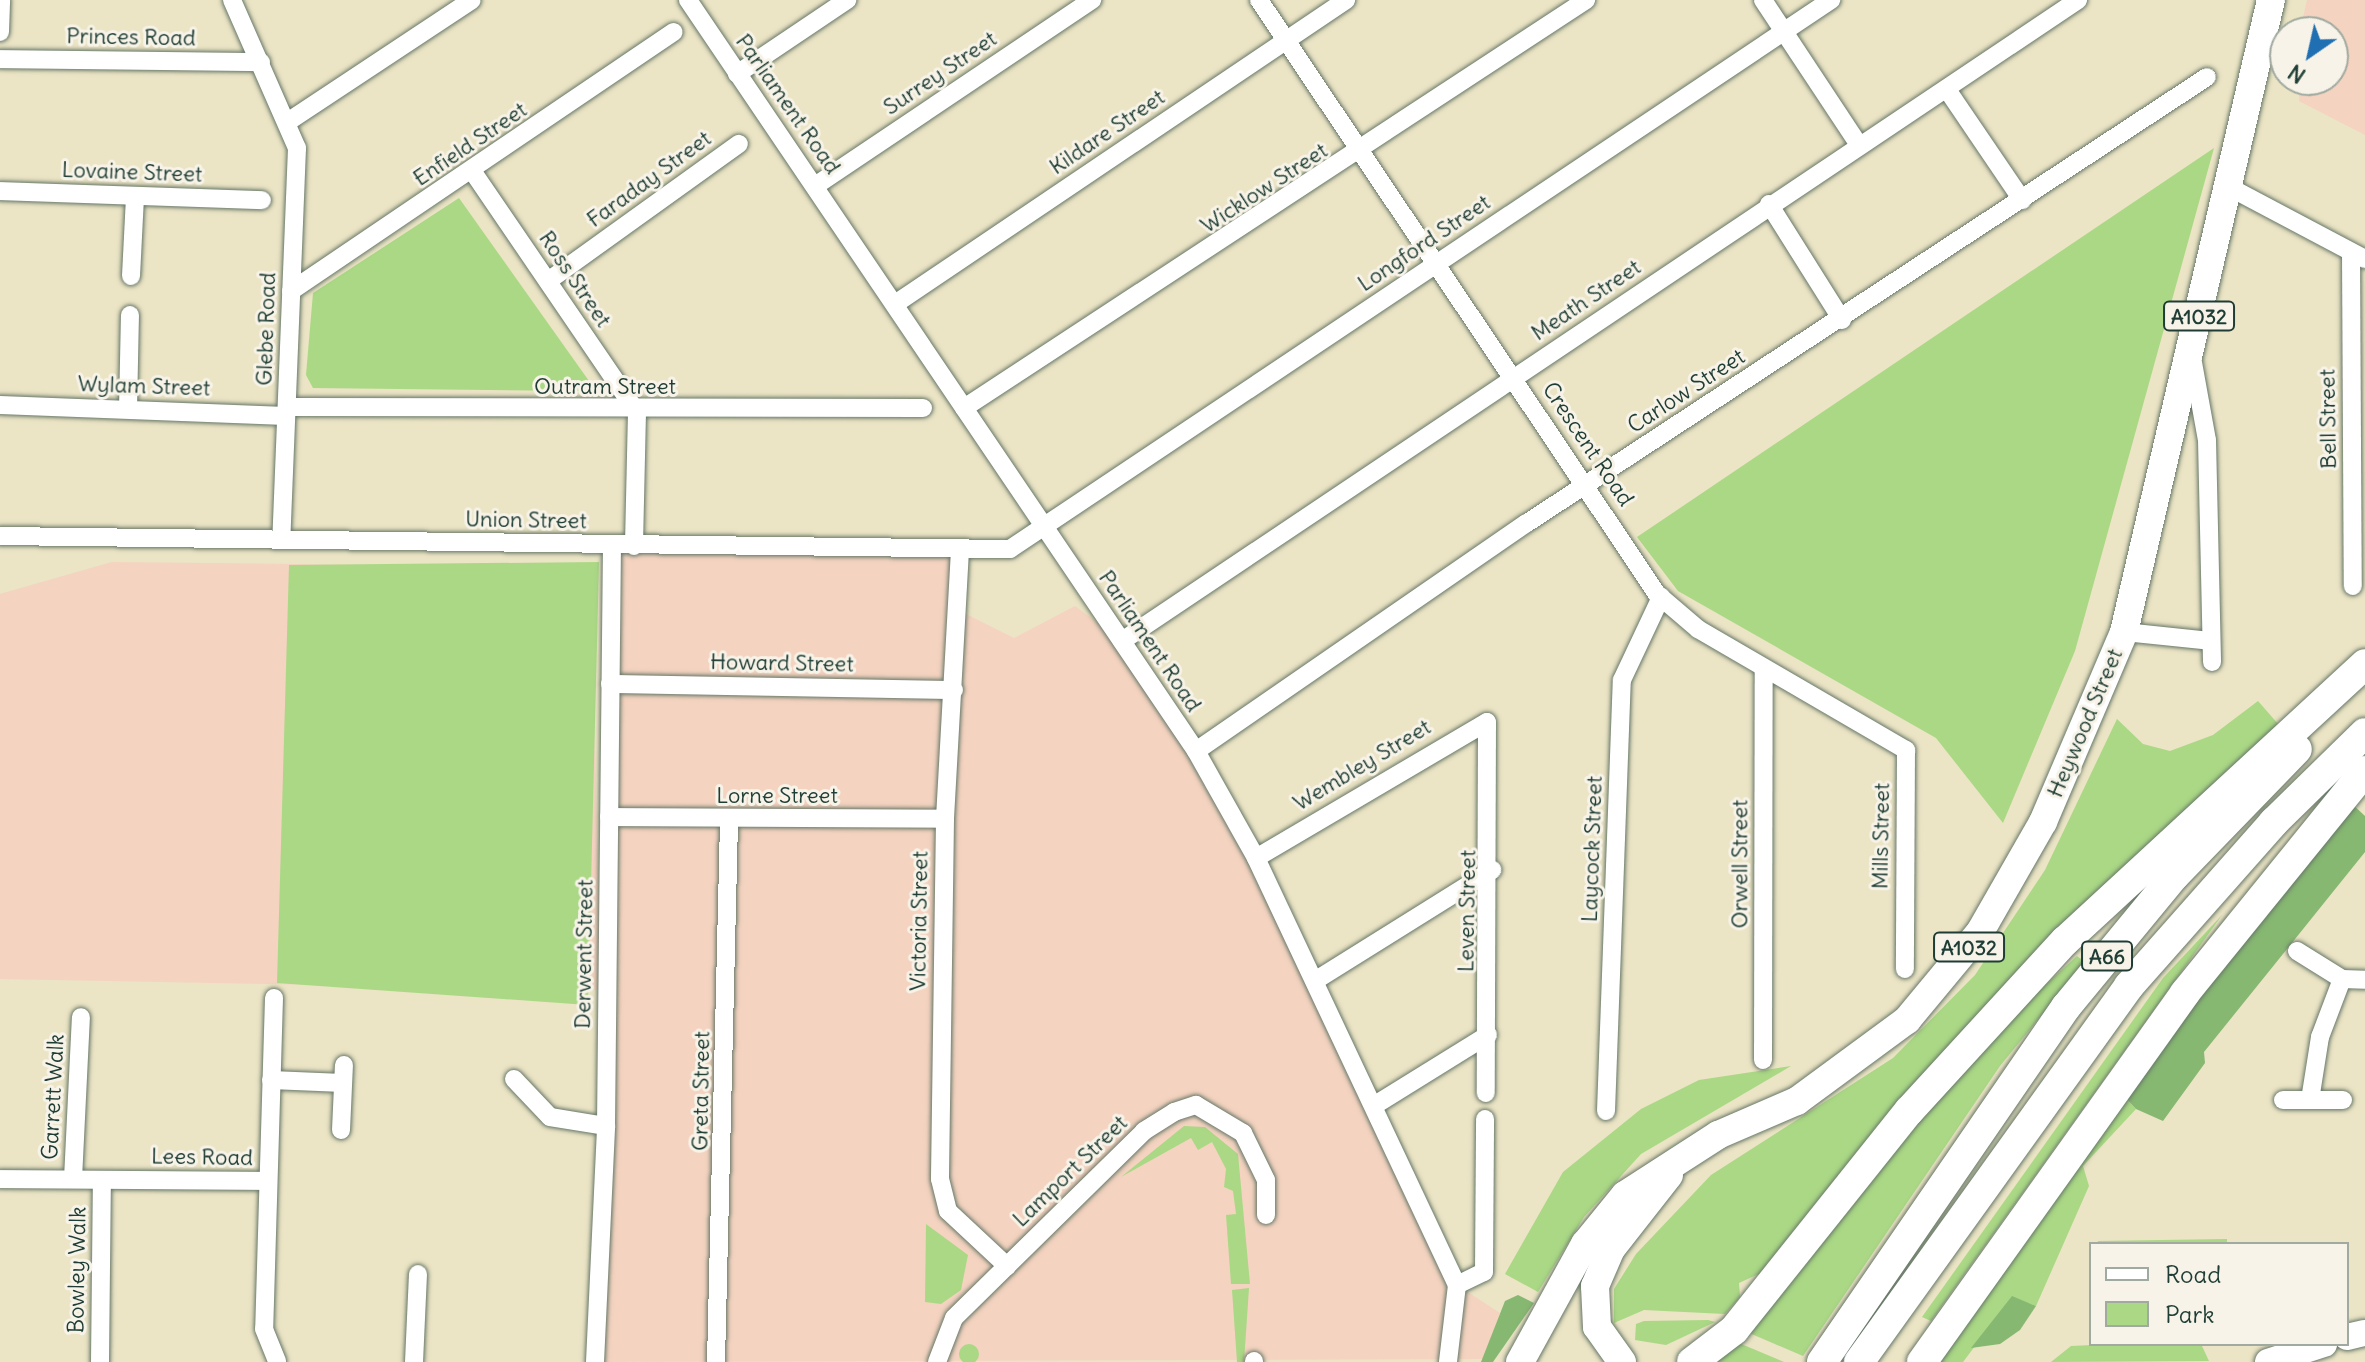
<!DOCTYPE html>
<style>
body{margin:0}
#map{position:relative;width:2365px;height:1362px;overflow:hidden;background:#ebe4c5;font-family:Delius,sans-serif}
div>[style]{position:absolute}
.built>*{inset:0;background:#f4d3c0}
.green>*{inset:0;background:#aad885}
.round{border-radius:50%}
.forest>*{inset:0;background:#87b872}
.roads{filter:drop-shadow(0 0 2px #667767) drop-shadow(0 0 2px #667767)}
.minor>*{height:18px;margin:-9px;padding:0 9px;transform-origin:9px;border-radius:9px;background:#fff}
.secondary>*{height:26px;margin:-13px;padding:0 13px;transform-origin:13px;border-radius:13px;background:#fff}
.primary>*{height:28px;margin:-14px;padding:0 14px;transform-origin:14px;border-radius:14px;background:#fff}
.trunk>*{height:30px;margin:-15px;padding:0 15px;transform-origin:15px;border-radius:15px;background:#fff}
span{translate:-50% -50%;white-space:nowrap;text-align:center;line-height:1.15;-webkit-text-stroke:6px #f7f3e8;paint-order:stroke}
.shield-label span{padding:2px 6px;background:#f7f3e8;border:2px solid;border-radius:6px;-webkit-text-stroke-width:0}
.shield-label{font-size:20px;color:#1f3d34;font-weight:700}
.street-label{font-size:22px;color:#1f3d34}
.legend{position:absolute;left:2089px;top:1242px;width:260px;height:104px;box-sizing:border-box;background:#f7f3e8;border:2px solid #a1aaa0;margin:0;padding:10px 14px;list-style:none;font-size:24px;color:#1f3d34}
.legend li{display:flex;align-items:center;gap:16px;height:40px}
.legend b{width:40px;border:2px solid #a1aaa0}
.north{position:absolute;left:2269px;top:16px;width:80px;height:80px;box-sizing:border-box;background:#f7f3e8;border:2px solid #a1aaa0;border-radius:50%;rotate:214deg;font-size:22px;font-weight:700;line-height:32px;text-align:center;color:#1f3d34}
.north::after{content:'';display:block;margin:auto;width:28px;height:36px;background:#1f6fb2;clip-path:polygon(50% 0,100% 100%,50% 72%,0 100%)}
</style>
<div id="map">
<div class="built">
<i style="clip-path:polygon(2307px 0,2365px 0,2365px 135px,2299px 101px,2300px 80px,2333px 80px,2333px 32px,2300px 32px)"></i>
<i style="clip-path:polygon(612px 546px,960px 550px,958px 610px,1014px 638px,1075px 606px,1122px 641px,1196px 751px,1457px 1285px,1500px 1313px,1484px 1359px,595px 1362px)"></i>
<i style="clip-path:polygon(112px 562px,564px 567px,590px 591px,602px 990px,0 979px,0 594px)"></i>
</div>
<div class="green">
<i style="clip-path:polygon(2214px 148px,2075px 651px,2003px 823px,1936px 738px,1678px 591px,1637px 537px)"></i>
<i style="clip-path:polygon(459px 198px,589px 381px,580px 391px,313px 388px,306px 375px,313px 293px)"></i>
<i style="clip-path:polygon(599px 562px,588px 1005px,277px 983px,289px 565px)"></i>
<i style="clip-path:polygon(2258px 701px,2279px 725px,1931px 1069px,1763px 1272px,1739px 1283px,1740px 1297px,1725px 1314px,1644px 1310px,1614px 1323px,1614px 1289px,1636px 1254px,1711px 1175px,1893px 1058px,1975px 975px,2045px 870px,2117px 719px,2143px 744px,2170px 751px,2213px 735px)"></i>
<i style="clip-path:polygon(2222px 915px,1931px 1321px,1922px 1317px,2163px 978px)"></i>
<i style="clip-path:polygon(2077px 956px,2085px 962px,2000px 1066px,1803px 1356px,1747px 1332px,1862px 1183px,2005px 1022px)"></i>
<i style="clip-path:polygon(1791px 1066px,1641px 1154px,1584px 1217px,1538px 1292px,1505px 1274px,1563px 1172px,1641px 1109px,1699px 1080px)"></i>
<i style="clip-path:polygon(2123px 1095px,2136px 1109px,2083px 1166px,2089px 1186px,2036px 1306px,2012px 1297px,1963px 1362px,1932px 1362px)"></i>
<i style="clip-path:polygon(1184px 1126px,1205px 1127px,1238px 1154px,1250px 1284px,1231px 1284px,1226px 1215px,1236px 1214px,1233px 1191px,1224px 1187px,1226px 1169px,1212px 1142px,1198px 1150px,1191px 1138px,1121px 1177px)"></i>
<i style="clip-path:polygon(926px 1224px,968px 1255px,961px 1290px,941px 1304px,925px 1302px)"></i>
<i style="clip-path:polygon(2227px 1239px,2227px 1244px,2097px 1244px,2098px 1241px)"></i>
<i style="clip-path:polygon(1249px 1288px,1244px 1362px,1237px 1362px,1232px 1290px)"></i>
<i style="clip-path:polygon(1644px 1321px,1708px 1320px,1715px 1322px,1666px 1345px,1635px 1340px,1636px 1324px)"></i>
<i style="clip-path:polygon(1739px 1343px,1784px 1362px,1715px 1362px)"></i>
<i style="clip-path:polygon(2113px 1344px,2201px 1344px,2209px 1361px,2051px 1362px,2071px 1346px)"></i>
<i class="round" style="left:959px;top:1344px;width:20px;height:20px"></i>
</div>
<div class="forest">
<i style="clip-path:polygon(2351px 803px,2365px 816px,2365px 852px,2204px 1052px,2205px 1063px,2163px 1121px,2136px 1109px,2123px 1095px)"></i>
<i style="clip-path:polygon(1518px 1295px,1534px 1303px,1493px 1362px,1481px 1362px,1505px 1301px)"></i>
<i style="clip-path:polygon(2012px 1296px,2036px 1306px,2020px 1330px,2000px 1344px,1971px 1348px)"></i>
</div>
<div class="roads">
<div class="minor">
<i style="left:232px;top:0;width:162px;rotate:66.3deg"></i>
<i style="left:297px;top:148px;width:392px;rotate:92.3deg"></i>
<i style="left:688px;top:0;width:907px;rotate:55.92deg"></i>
<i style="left:1196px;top:751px;width:123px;rotate:60.7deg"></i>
<i style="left:1256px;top:858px;width:472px;rotate:64.8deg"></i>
<i style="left:1457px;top:1285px;width:78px;rotate:96.7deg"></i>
<i style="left:1259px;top:0;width:715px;rotate:56.18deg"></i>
<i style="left:1657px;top:594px;width:54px;rotate:40.5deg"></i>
<i style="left:1698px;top:629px;width:241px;rotate:30.2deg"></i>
<i style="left:1906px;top:750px;width:219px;rotate:90.3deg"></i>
<i style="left:1763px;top:0;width:174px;rotate:56.5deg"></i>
<i style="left:0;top:32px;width:32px;rotate:-88deg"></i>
<i style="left:0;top:59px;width:261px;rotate:0.7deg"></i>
<i style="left:737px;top:74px;width:133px;rotate:-33.9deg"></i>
<i style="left:1948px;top:91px;width:132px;rotate:55.8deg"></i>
<i style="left:289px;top:121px;width:219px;rotate:-33.5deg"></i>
<i style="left:473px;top:172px;width:291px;rotate:55.7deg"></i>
<i style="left:637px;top:412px;width:134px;rotate:91.3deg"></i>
<i style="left:815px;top:186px;width:334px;rotate:-33.9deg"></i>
<i style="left:2229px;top:187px;width:154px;rotate:27.9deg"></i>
<i style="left:0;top:191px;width:262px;rotate:2deg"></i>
<i style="left:1769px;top:204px;width:137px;rotate:57.8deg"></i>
<i style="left:2351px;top:252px;width:334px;rotate:89.7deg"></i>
<i style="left:131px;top:276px;width:80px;rotate:-87.1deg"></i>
<i style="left:548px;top:281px;width:235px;rotate:-35.7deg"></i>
<i style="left:291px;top:291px;width:462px;rotate:-34.1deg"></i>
<i style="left:895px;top:304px;width:544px;rotate:-33.98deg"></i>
<i style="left:2192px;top:357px;width:84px;rotate:79.8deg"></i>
<i style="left:2207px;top:440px;width:222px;rotate:88.7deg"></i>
<i style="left:0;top:405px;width:286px;rotate:2.2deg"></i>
<i style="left:287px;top:407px;width:636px;rotate:0.09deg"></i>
<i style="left:964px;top:408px;width:744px;rotate:-33.26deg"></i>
<i style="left:128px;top:409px;width:94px;rotate:-88.8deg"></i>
<i style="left:0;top:536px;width:1010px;rotate:0.74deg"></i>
<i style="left:1010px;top:549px;width:988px;rotate:-33.77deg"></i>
<i style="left:960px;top:550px;width:269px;rotate:93.2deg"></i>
<i style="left:945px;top:819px;width:360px;rotate:90.8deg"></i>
<i style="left:940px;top:1179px;width:33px;rotate:76deg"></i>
<i style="left:948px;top:1211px;width:81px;rotate:43deg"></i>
<i style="left:2124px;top:632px;width:87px;rotate:5.9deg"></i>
<i style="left:1122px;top:641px;width:1151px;rotate:-33.84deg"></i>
<i style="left:610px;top:684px;width:344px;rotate:1deg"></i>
<i style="left:1196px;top:751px;width:402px;rotate:-34.6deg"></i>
<i style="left:1527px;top:523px;width:813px;rotate:-33.26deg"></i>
<i style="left:609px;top:817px;width:336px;rotate:0.3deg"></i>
<i style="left:1256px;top:858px;width:268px;rotate:-30.5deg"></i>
<i style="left:1487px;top:722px;width:371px;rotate:90.2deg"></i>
<i style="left:2297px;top:951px;width:53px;rotate:31.9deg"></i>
<i style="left:1316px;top:980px;width:208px;rotate:-32deg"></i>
<i style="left:274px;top:998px;width:331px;rotate:91.7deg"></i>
<i style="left:264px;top:1329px;width:35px;rotate:68deg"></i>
<i style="left:1763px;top:1060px;width:392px;rotate:-89.9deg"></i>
<i style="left:514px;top:1079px;width:52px;rotate:46.5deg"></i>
<i style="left:550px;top:1117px;width:57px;rotate:9.1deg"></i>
<i style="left:271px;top:1080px;width:72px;rotate:2.4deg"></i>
<i style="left:2283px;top:1100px;width:60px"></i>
<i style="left:2310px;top:1100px;width:64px;rotate:-81deg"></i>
<i style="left:2320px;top:1037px;width:62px;rotate:-69.2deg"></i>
<i style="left:2342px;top:979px;width:23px;rotate:2deg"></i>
<i style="left:1375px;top:1105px;width:133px;rotate:-31.8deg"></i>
<i style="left:1606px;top:1111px;width:431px;rotate:-87.9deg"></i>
<i style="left:1622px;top:680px;width:92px;rotate:-64.8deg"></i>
<i style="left:341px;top:1130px;width:65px;rotate:-87.4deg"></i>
<i style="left:0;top:1179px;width:268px;rotate:0.4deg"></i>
<i style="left:73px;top:1179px;width:162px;rotate:-87.2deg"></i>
<i style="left:1457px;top:1285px;width:30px;rotate:-26deg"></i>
<i style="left:1484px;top:1272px;width:153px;rotate:-89.6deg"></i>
<i style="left:1254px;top:1361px;width:1px;rotate:90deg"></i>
<i style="left:100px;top:1362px;width:182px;rotate:-89.4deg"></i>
<i style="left:414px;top:1362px;width:88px;rotate:-87.4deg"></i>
<i style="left:595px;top:1362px;width:236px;rotate:-87.3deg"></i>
<i style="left:606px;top:1126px;width:580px;rotate:-89.41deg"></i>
<i style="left:716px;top:1362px;width:541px;rotate:-88.62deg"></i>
<i style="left:937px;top:1362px;width:47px;rotate:-68.9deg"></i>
<i style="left:954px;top:1318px;width:267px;rotate:-44.5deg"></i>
<i style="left:1144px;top:1131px;width:36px;rotate:-32deg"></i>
<i style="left:1174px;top:1112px;width:23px;rotate:-18deg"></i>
<i style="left:1196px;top:1105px;width:55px;rotate:30.8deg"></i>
<i style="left:1243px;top:1133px;width:52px;rotate:63.9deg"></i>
<i style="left:1266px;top:1180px;width:35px;rotate:90deg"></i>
</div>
<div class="secondary">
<i style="left:2347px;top:1337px;width:18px;rotate:-13deg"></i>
<i style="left:2268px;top:1362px;width:59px;rotate:-17.8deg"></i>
</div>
<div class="primary">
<i style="left:1520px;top:1362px;width:135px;rotate:-61.2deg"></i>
<i style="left:1585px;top:1244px;width:63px;rotate:-50.8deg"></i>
<i style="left:1625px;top:1195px;width:111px;rotate:-32.8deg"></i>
<i style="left:1718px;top:1135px;width:86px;rotate:-23.3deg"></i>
<i style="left:1797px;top:1101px;width:137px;rotate:-36.4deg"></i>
<i style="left:1907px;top:1020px;width:114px;rotate:-50.3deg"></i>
<i style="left:1980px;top:932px;width:127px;rotate:-60.2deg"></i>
<i style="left:2043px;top:822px;width:207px;rotate:-66.9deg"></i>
<i style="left:2124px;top:632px;width:649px;rotate:-76.91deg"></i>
<i style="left:1622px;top:1362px;width:43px;rotate:-125.5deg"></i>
<i style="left:1597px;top:1327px;width:41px;rotate:-92.8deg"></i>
<i style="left:1595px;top:1286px;width:40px;rotate:-66.6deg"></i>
<i style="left:1611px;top:1249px;width:94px;rotate:-51.9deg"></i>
</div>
<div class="trunk">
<i style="left:1692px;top:1362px;width:53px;rotate:-37.3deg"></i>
<i style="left:1734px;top:1330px;width:280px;rotate:-51.4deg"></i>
<i style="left:1909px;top:1111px;width:231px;rotate:-47.5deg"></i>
<i style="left:2065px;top:941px;width:408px;rotate:-42.7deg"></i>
<i style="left:1822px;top:1362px;width:431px;rotate:-55.5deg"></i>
<i style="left:2066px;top:1007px;width:171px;rotate:-50.5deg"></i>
<i style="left:2175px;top:875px;width:175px;rotate:-45.9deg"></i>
<i style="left:1859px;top:1362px;width:463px;rotate:-54.3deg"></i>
<i style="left:2129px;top:986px;width:219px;rotate:-48.5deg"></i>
<i style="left:2274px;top:822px;width:127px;rotate:-44.4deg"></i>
<i style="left:1922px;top:1362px;width:453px;rotate:-54.5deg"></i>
<i style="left:2185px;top:993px;width:286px;rotate:-51deg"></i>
</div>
</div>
<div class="shield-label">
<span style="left:2199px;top:316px">A1032</span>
<span style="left:1969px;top:947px">A1032</span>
<span style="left:2107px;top:956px">A66</span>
</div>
<div class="street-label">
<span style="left:131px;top:37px;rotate:1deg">Princes Road</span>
<span style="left:940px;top:73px;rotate:-34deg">Surrey Street</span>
<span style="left:788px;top:104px;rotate:55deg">Parliament Road</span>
<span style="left:1107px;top:132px;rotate:-34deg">Kildare Street</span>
<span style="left:470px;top:144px;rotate:-34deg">Enfield Street</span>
<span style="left:132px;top:172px;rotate:2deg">Lovaine Street</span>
<span style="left:649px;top:179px;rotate:-36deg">Faraday Street</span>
<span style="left:1264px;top:188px;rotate:-33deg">Wicklow Street</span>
<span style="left:1424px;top:243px;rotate:-34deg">Longford Street</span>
<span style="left:575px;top:279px;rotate:56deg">Ross Street</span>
<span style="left:1586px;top:300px;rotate:-34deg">Meath Street</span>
<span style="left:266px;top:329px;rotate:-88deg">Glebe Road</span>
<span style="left:144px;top:386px;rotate:2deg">Wylam Street</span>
<span style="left:605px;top:387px">Outram Street</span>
<span style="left:1686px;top:391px;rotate:-33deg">Carlow Street</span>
<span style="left:2328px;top:419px;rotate:-91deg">Bell Street</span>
<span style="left:1588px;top:444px;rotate:56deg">Crescent Road</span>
<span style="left:526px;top:520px;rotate:1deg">Union Street</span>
<span style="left:1150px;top:641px;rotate:56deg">Parliament Road</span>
<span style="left:782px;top:663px;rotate:1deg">Howard Street</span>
<span style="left:2085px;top:723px;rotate:-67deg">Heywood Street</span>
<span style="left:1362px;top:765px;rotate:-31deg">Wembley Street</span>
<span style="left:777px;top:796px">Lorne Street</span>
<span style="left:1881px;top:836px;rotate:-89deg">Mills Street</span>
<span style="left:1592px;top:849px;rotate:-88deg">Laycock Street</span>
<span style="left:1740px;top:864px;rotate:-90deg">Orwell Street</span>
<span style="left:1467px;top:911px;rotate:-89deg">Leven Street</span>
<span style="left:919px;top:921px;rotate:-89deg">Victoria Street</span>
<span style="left:584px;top:954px;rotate:-89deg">Derwent Street</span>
<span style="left:701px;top:1091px;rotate:-89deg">Greta Street</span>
<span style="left:53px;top:1097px;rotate:-87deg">Garrett Walk</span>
<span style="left:202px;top:1157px;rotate:1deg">Lees Road</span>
<span style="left:1070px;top:1171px;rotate:-44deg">Lamport Street</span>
<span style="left:77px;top:1270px;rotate:-89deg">Bowley Walk</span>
</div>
<ul class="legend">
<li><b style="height:10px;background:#fff"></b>Road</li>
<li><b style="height:22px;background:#aad885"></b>Park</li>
</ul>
<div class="north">N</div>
</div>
